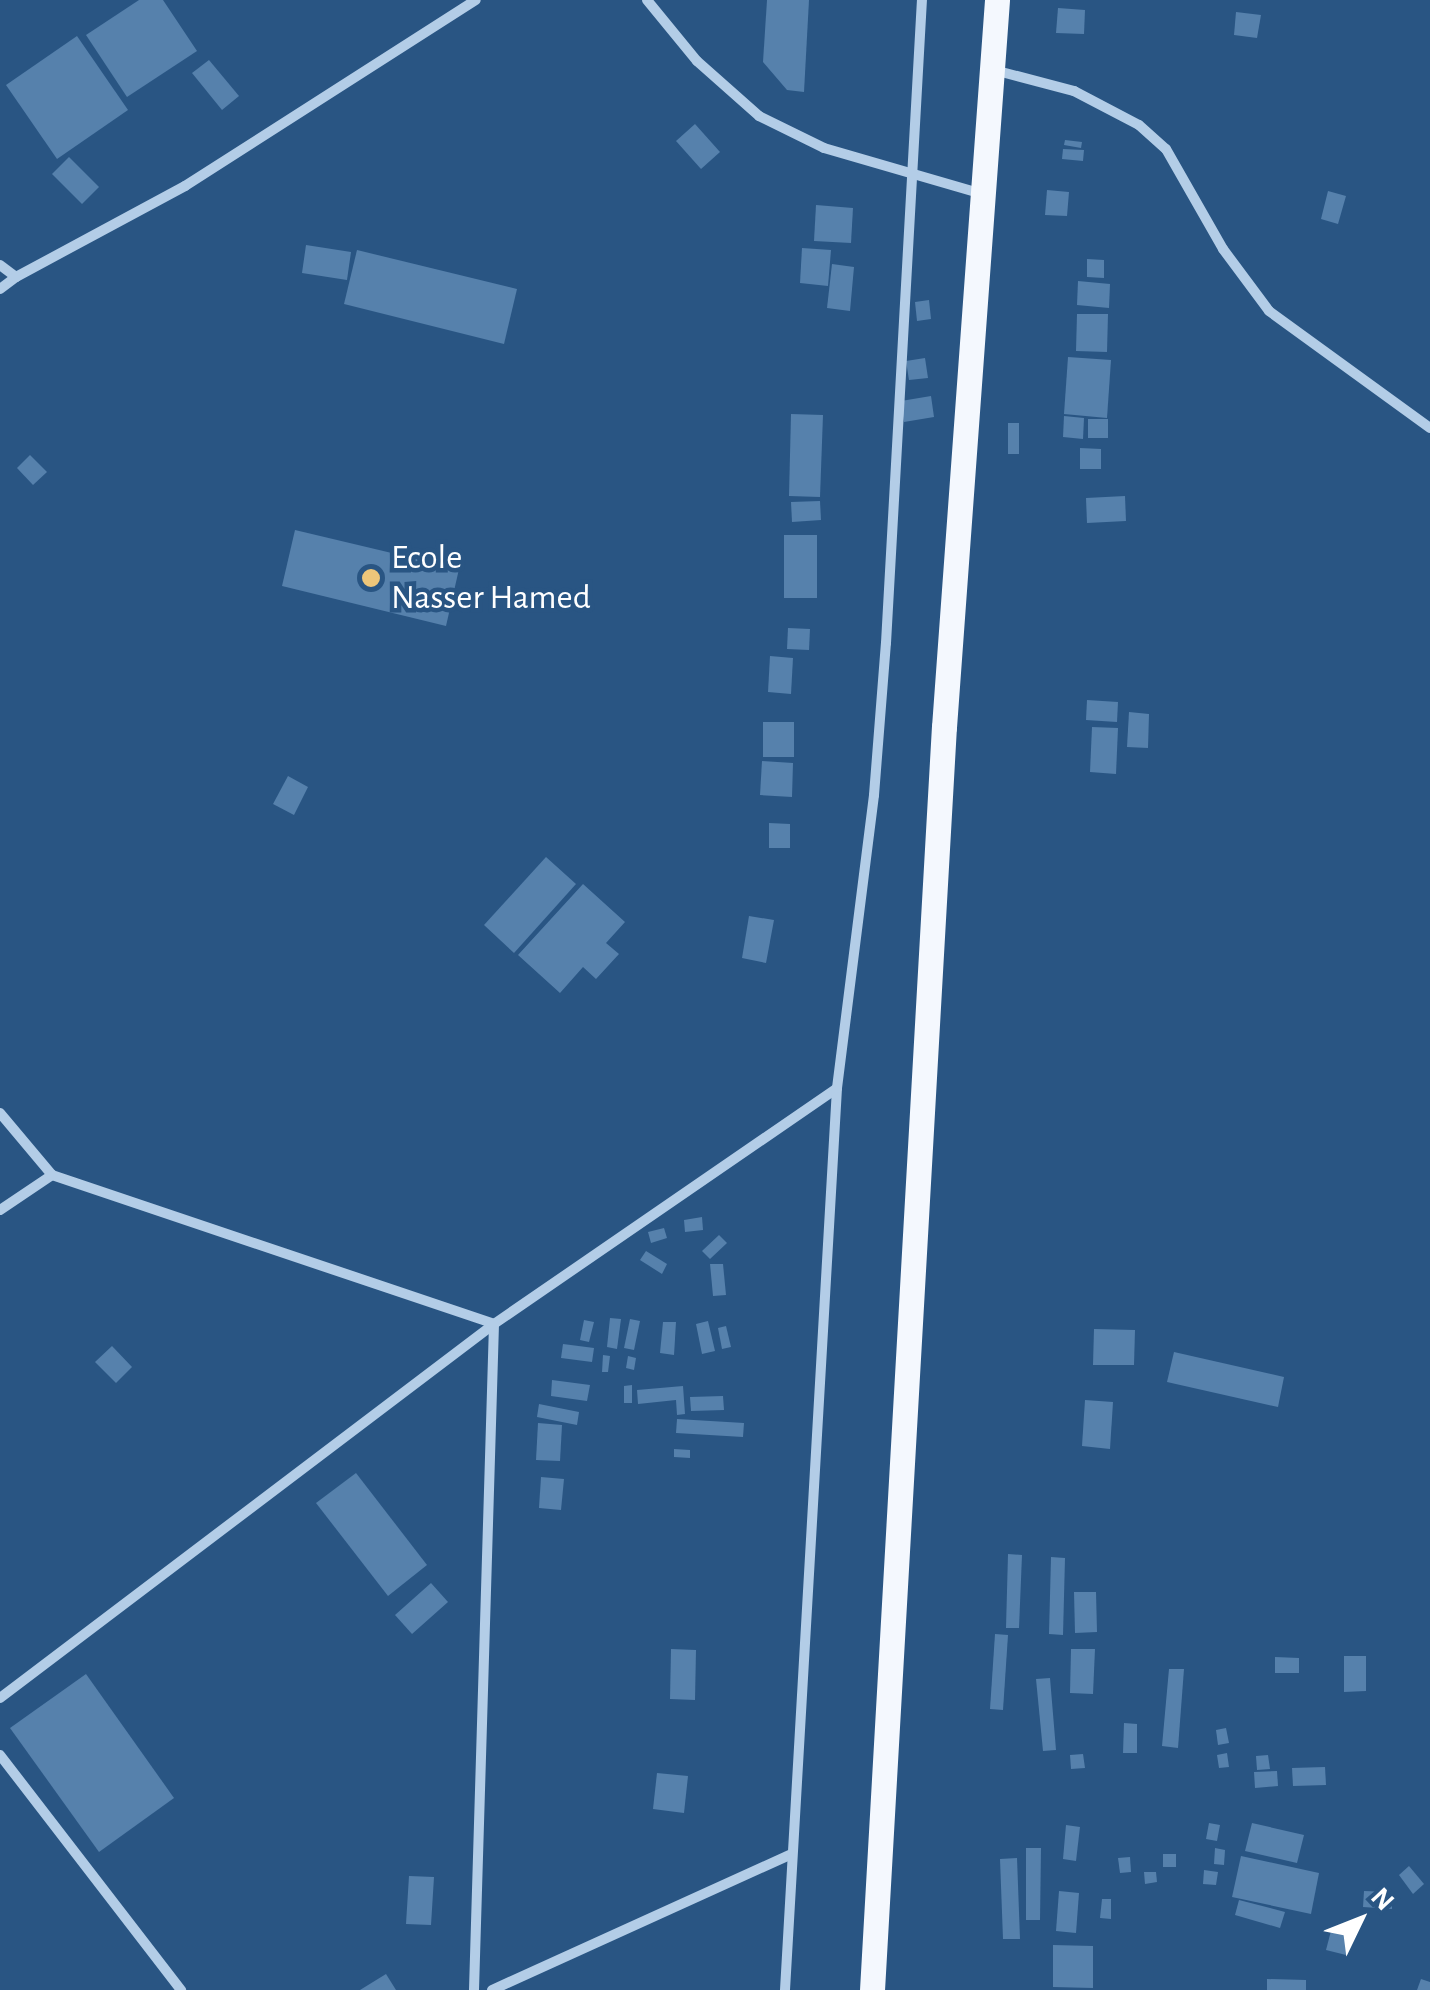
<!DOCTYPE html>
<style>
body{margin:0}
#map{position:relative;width:1430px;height:1990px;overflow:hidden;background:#295583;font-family:"Alegreya Sans",sans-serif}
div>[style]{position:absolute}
.building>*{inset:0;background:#5681ac}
.minor>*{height:10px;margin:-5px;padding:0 5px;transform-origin:5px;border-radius:5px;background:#b3cde7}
.primary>*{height:25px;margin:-12.5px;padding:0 12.5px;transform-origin:12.5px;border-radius:12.5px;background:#f4f8fe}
.dots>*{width:28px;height:28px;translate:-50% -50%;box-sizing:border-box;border:5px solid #295583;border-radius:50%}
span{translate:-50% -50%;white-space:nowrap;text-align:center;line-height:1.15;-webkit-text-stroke:9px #295583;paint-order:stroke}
.poi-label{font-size:35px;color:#fff}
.left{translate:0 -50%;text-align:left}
.north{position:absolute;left:1310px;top:1870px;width:100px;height:100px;-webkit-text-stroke:8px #295583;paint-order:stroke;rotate:47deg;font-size:28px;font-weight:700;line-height:40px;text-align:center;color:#fff}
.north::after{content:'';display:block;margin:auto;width:35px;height:45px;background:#fff;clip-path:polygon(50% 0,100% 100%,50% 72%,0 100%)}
</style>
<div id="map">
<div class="building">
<i style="clip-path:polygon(139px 0,163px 0,197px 51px,127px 97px,86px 35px)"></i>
<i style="clip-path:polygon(767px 0,809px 0,804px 92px,787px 90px,763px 62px)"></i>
<i style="clip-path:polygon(1058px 8px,1085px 10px,1084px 34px,1056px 33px)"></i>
<i style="clip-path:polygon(1236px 12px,1261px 15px,1257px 38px,1234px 35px)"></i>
<i style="clip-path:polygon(77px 36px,128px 110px,57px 159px,6px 85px)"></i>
<i style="clip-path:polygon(209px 60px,239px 96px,222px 110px,192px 73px)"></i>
<i style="clip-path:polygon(695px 124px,720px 152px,701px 169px,676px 141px)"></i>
<i style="clip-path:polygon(1065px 140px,1082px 142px,1081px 148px,1064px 145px)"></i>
<i style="clip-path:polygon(1063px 149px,1084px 150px,1083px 161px,1062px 159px)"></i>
<i style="clip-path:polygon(69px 157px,99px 187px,82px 204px,52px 174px)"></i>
<i style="clip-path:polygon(1047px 190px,1069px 192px,1067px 216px,1045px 215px)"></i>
<i style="clip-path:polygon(1328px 191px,1346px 196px,1338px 224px,1321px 219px)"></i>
<i style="clip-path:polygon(816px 205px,853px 208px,851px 243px,814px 241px)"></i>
<i style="clip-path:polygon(306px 245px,351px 252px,347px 280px,302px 273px)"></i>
<i style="clip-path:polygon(802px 248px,831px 250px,828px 286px,800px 283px)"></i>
<i style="clip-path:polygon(357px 250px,517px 289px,504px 344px,344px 304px)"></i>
<i style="clip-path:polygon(1087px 259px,1104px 260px,1104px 278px,1087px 277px)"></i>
<i style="clip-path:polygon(832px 264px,854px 267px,850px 311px,827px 308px)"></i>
<i style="clip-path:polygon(1078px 281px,1110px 284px,1109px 308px,1077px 305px)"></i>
<i style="clip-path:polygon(929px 300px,931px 319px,917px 321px,915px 302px)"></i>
<i style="clip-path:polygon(1077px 314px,1108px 314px,1107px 352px,1076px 351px)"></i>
<i style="clip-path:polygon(1068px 357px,1111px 360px,1107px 418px,1064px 414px)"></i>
<i style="clip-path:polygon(925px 358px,928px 378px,909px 380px,906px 361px)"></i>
<i style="clip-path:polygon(931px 396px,934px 417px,904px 422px,901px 401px)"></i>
<i style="clip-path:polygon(791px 414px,823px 415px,820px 497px,789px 496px)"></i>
<i style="clip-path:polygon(1064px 416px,1084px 418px,1083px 439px,1063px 437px)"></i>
<i style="clip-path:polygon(1088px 419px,1108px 419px,1108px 438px,1088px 438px)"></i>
<i style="clip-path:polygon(1008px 423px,1019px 423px,1019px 454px,1008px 454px)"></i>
<i style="clip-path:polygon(1080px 448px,1101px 449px,1101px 469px,1080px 469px)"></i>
<i style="clip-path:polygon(30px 455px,47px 472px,33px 485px,17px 468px)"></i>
<i style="clip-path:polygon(1125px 496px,1126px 521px,1087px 523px,1086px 498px)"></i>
<i style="clip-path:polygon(820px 501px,821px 520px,792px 522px,791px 502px)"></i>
<i style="clip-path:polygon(295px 530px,459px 569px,446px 626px,282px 586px)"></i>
<i style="clip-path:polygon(784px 535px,817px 535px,817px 598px,784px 598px)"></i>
<i style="clip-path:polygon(788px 628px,810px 629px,809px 650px,787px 649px)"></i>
<i style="clip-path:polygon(770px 656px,793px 658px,791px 694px,768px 692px)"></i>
<i style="clip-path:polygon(1087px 700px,1118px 702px,1117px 722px,1086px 720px)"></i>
<i style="clip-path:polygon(1129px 712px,1149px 714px,1148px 748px,1127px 747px)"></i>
<i style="clip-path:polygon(763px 722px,794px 722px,794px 757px,763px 757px)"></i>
<i style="clip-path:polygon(1092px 727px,1118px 728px,1116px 774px,1090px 772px)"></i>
<i style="clip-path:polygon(762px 761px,793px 763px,792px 797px,760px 795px)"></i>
<i style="clip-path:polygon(288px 776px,308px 787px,294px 815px,273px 804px)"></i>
<i style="clip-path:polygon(769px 823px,790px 824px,790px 848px,769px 848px)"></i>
<i style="clip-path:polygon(546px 857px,576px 884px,514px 953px,484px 925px)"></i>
<i style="clip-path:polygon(583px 884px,625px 922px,606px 943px,619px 954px,596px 979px,583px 967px,560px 993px,518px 955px)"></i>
<i style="clip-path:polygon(749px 916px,774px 920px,766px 963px,742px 958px)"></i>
<i style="clip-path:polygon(702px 1217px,703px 1230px,685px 1232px,684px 1220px)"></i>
<i style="clip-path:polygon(664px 1228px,667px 1238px,651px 1243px,648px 1232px)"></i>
<i style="clip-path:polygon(719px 1235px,727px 1243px,710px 1259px,702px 1251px)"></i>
<i style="clip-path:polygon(646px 1251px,667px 1264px,662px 1274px,640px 1260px)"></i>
<i style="clip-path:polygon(710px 1264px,723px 1264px,726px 1295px,713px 1296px)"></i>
<i style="clip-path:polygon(610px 1318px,621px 1319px,617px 1349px,607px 1347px)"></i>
<i style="clip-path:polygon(630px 1319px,640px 1321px,634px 1350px,624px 1348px)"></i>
<i style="clip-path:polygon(584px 1320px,594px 1322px,589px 1342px,580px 1340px)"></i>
<i style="clip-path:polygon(708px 1321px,715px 1351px,702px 1354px,696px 1324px)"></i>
<i style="clip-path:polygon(663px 1322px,676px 1322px,674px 1355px,660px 1353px)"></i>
<i style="clip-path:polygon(726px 1326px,731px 1347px,722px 1349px,718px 1328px)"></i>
<i style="clip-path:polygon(1094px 1329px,1135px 1330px,1134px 1365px,1093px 1365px)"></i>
<i style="clip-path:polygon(563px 1344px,594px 1348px,592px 1362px,561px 1358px)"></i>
<i style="clip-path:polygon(112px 1346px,132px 1367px,116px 1383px,95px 1362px)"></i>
<i style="clip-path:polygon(1174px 1352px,1284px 1377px,1278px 1407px,1167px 1382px)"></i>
<i style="clip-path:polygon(603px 1355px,610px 1356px,608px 1372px,602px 1372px)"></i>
<i style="clip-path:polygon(628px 1356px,636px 1358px,634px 1370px,626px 1368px)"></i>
<i style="clip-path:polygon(552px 1380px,590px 1385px,587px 1401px,551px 1396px)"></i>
<i style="clip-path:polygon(632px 1385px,632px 1403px,624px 1403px,624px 1386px)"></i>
<i style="clip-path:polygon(683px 1386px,685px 1414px,677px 1415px,676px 1400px,638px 1404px,637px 1390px)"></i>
<i style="clip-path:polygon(723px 1396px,724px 1410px,691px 1411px,690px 1397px)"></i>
<i style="clip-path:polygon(1085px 1400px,1113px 1402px,1110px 1449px,1082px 1446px)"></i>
<i style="clip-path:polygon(539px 1404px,579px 1412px,577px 1425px,537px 1417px)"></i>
<i style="clip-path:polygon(677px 1419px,744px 1423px,743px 1437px,676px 1433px)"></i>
<i style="clip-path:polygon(538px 1423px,562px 1425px,560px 1461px,536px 1460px)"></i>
<i style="clip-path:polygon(674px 1449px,690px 1450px,690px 1458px,674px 1457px)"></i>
<i style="clip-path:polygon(356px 1473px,427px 1565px,388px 1596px,316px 1503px)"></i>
<i style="clip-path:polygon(541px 1477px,564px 1479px,561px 1510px,539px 1508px)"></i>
<i style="clip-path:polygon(1008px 1554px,1022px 1555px,1019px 1628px,1006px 1628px)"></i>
<i style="clip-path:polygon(1051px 1557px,1065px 1558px,1063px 1635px,1049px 1634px)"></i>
<i style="clip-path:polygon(431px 1583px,448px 1602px,412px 1634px,395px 1615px)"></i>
<i style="clip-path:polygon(1074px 1592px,1096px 1592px,1097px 1632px,1075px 1633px)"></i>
<i style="clip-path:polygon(995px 1634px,1008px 1635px,1003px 1710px,990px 1709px)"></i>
<i style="clip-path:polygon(671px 1649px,696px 1650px,695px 1700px,670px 1699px)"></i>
<i style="clip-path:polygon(1071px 1649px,1095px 1649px,1093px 1694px,1070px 1693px)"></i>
<i style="clip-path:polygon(1344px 1656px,1366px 1656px,1366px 1691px,1344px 1692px)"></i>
<i style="clip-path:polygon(1275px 1657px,1299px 1658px,1299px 1673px,1275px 1673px)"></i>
<i style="clip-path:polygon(1169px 1669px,1184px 1669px,1178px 1748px,1162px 1746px)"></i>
<i style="clip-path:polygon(86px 1674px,174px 1798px,99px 1852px,10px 1728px)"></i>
<i style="clip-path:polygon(1050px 1678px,1056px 1750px,1043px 1751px,1036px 1679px)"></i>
<i style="clip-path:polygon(1124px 1723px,1137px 1724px,1137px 1753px,1123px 1753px)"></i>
<i style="clip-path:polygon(1226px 1728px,1229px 1743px,1218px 1745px,1216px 1730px)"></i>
<i style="clip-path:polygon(1227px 1753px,1229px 1767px,1219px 1768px,1217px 1755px)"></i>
<i style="clip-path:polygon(1083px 1754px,1085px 1768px,1071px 1769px,1070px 1755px)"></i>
<i style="clip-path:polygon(1268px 1755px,1270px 1769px,1257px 1770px,1256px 1756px)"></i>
<i style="clip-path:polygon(1325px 1767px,1326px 1785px,1293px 1786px,1292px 1768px)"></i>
<i style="clip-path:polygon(1277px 1771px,1278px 1786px,1255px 1788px,1254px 1772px)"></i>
<i style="clip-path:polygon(657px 1773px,688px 1776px,684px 1813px,653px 1809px)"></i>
<i style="clip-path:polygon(1209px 1823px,1220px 1825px,1217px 1841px,1206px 1839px)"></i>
<i style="clip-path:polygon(1252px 1823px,1304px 1835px,1297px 1863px,1245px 1851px)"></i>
<i style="clip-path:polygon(1066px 1825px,1080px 1827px,1076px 1861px,1063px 1859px)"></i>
<i style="clip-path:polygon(1026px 1848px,1041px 1848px,1040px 1920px,1026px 1920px)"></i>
<i style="clip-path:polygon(1215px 1848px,1225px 1850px,1224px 1865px,1214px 1864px)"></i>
<i style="clip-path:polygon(1163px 1854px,1176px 1854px,1176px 1867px,1163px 1867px)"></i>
<i style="clip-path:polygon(1241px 1856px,1319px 1873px,1311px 1914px,1232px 1897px)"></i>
<i style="clip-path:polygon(1130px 1857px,1131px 1872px,1120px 1873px,1118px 1858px)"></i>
<i style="clip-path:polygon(1017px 1858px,1020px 1939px,1003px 1939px,1000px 1859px)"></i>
<i style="clip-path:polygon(1409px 1866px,1424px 1884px,1413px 1894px,1399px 1875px)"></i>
<i style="clip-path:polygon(1204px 1870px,1218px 1872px,1216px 1885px,1203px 1884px)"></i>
<i style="clip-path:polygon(1144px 1872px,1156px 1872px,1157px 1882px,1145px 1884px)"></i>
<i style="clip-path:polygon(409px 1876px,434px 1877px,431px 1925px,406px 1924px)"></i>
<i style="clip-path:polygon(1059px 1891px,1079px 1893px,1076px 1933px,1056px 1931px)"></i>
<i style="clip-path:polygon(1364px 1891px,1392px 1892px,1392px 1909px,1363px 1907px)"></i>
<i style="clip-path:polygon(1102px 1899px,1111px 1899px,1111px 1919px,1100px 1918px)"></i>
<i style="clip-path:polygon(1239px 1900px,1285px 1912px,1280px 1928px,1235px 1915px)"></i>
<i style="clip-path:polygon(1332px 1927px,1351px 1932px,1346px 1955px,1326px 1950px)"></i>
<i style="clip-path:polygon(1053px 1945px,1093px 1946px,1093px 1988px,1053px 1987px)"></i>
<i style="clip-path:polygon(386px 1974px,396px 1990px,360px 1990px)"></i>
<i style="clip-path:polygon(1267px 1979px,1306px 1980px,1306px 1990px,1267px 1990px)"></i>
<i style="clip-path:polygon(1421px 1979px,1430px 1982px,1430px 1990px,1417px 1990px)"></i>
</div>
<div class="minor">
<i style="left:647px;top:0;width:79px;rotate:50.7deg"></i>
<i style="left:697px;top:61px;width:83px;rotate:41.6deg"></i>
<i style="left:759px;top:116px;width:72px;rotate:26.2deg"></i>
<i style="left:824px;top:148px;width:165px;rotate:16.2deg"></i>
<i style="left:994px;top:70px;width:83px;rotate:14.7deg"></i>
<i style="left:1074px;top:91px;width:73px;rotate:27.6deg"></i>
<i style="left:1139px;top:125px;width:36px;rotate:42deg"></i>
<i style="left:1166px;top:149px;width:115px;rotate:60.3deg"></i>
<i style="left:1223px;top:249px;width:77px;rotate:53.4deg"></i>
<i style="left:1269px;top:311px;width:199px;rotate:36deg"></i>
<i style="left:0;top:265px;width:20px;rotate:37deg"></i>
<i style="left:16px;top:277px;width:20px;rotate:143deg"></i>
<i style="left:16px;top:277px;width:192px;rotate:-28.3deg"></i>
<i style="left:185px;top:186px;width:345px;rotate:-32.6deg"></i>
<i style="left:0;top:1113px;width:81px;rotate:50deg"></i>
<i style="left:0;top:1210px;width:63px;rotate:-33.9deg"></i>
<i style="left:52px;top:1175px;width:466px;rotate:18.6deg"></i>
<i style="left:0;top:1698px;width:620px;rotate:-37.13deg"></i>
<i style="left:494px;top:1324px;width:416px;rotate:-34.5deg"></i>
<i style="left:0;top:1755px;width:297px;rotate:52.4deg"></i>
<i style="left:474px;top:1990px;width:666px;rotate:-88.28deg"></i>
<i style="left:492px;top:1990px;width:327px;rotate:-24.4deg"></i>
<i style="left:785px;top:1990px;width:903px;rotate:-86.7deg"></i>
<i style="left:837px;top:1088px;width:295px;rotate:-82.8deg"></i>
<i style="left:874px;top:795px;width:152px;rotate:-85.5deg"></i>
<i style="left:886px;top:643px;width:644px;rotate:-86.8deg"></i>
</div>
<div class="primary">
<i style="left:872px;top:1990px;width:1265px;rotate:-86.74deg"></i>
<i style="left:944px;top:727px;width:729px;rotate:-85.83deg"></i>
</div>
<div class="dots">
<i style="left:371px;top:578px;background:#edc67a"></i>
</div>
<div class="poi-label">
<span class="left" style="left:391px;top:578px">Ecole<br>Nasser Hamed</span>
</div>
<div class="north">N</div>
</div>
